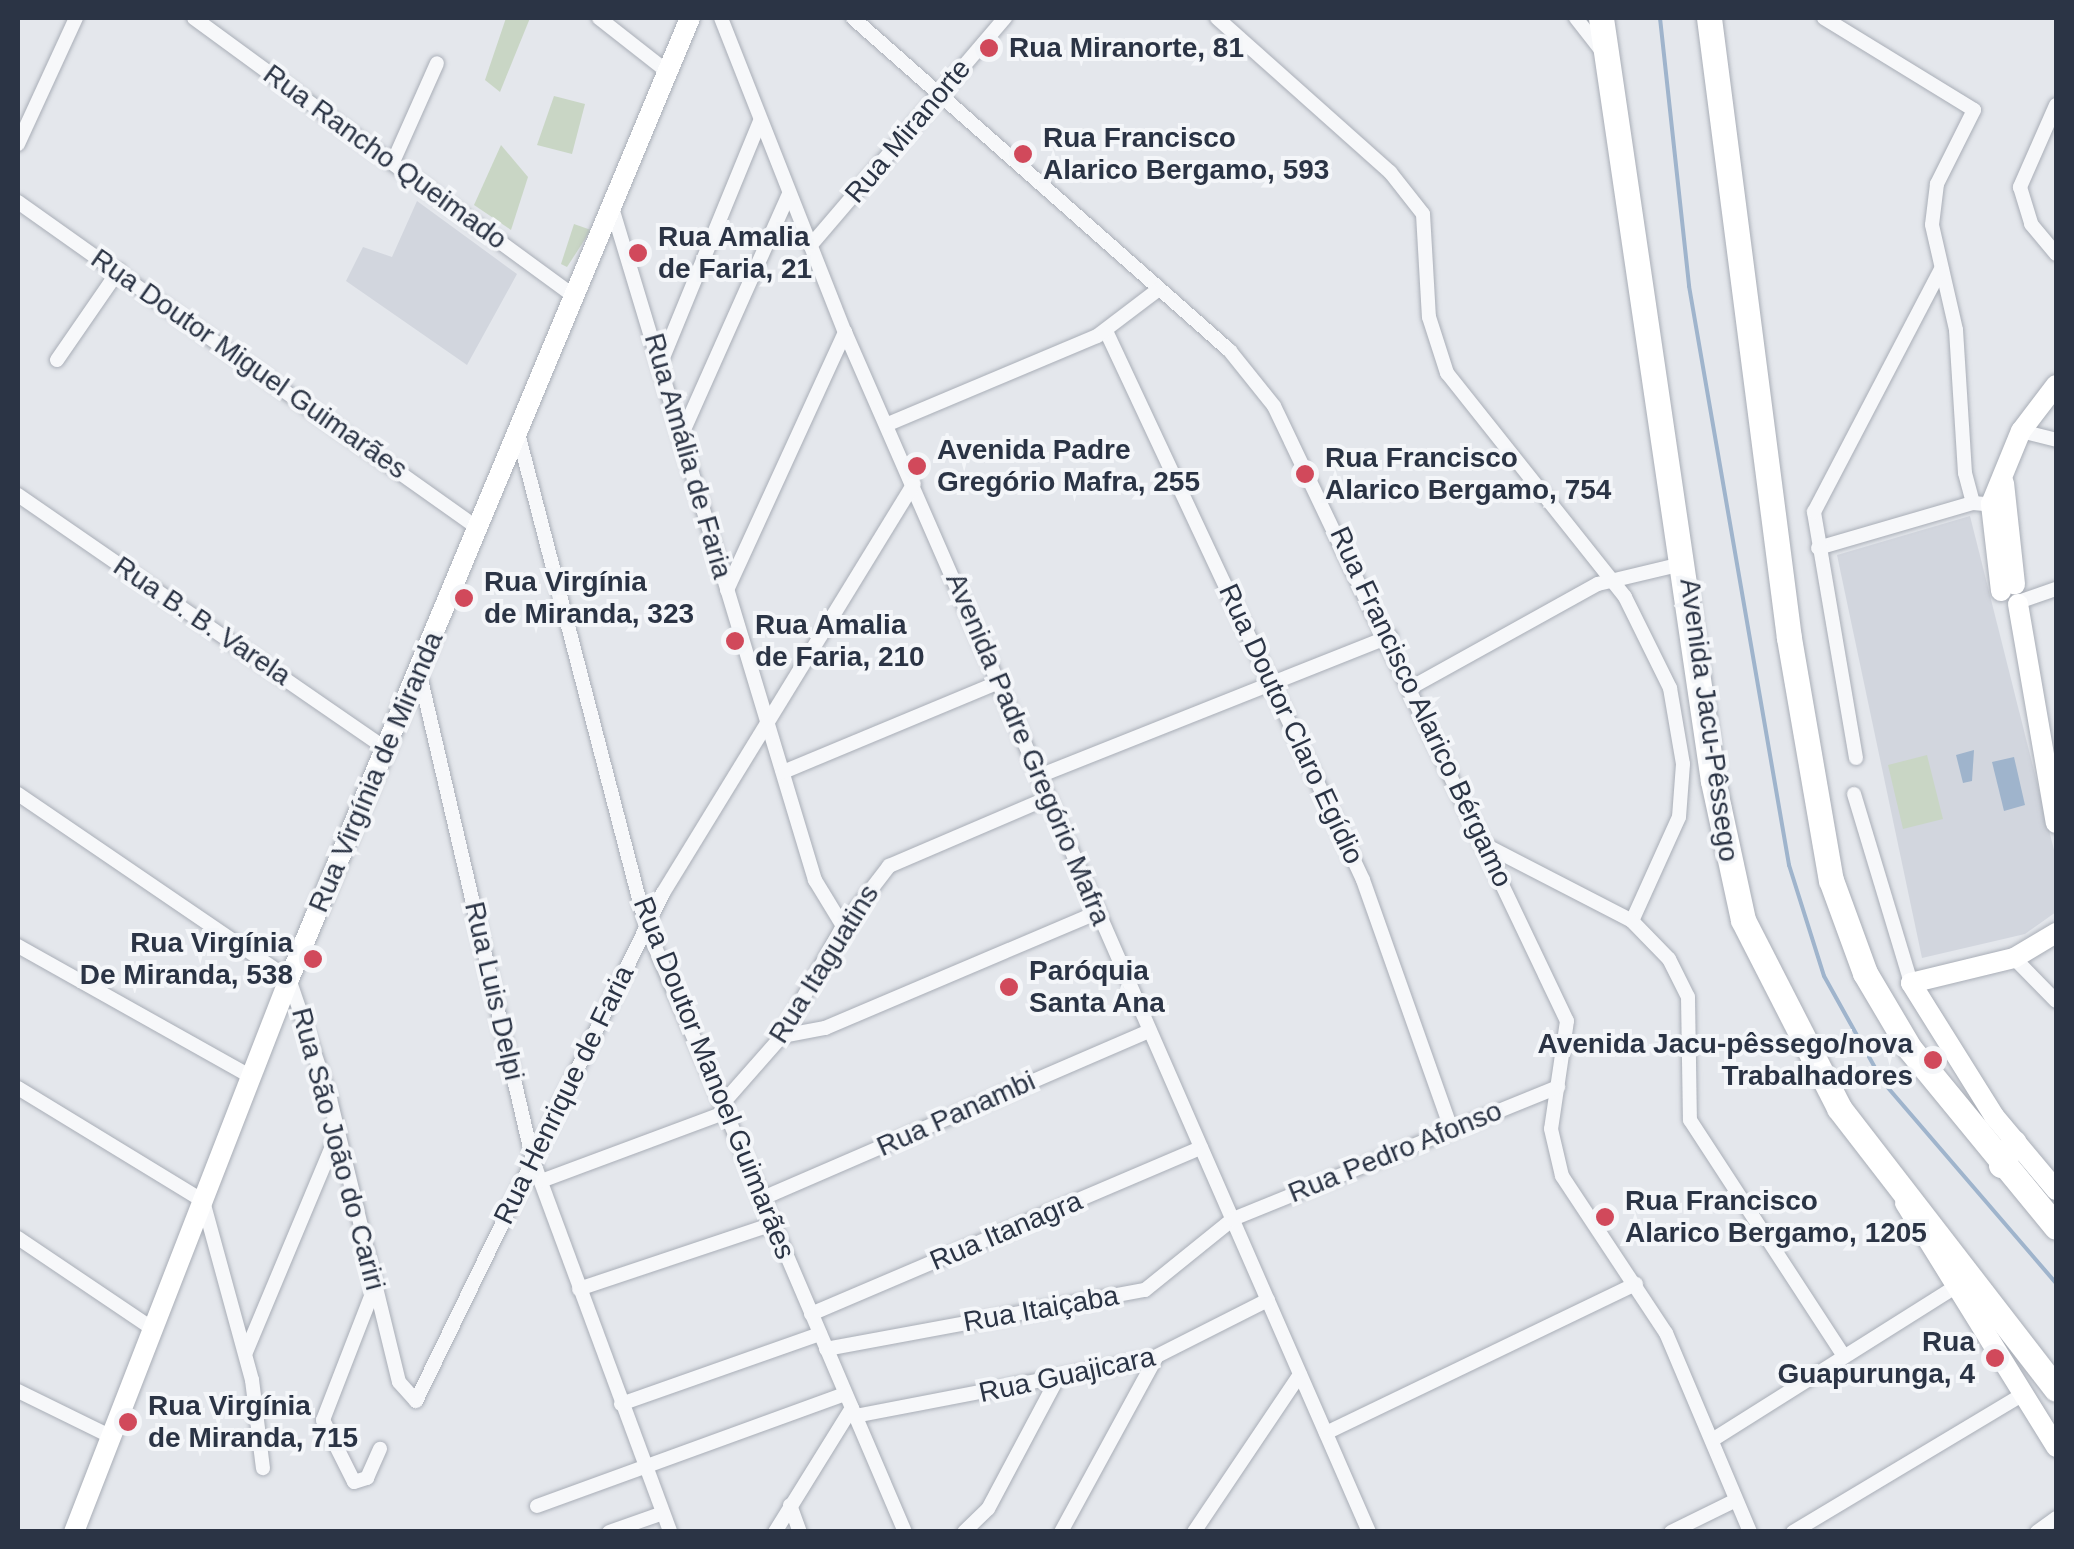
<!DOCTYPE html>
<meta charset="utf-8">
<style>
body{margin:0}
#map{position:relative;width:2074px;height:1549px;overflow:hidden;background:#e4e7ec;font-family:Helvetica,sans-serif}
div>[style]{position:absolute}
.built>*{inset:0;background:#d2d6de}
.green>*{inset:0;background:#c9d6c5}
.water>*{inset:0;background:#9fb4cc}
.stream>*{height:4px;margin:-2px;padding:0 2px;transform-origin:2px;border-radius:2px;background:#9fb4cc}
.roads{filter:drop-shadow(0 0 2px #a9aeb7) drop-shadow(0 0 2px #a9aeb7)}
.street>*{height:14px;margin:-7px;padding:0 7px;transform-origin:7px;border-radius:7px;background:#f7f8fa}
.secondary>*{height:20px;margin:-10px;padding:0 10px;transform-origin:10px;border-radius:10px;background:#fff}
.highway>*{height:25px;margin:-12.5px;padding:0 12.5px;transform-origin:12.5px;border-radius:12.5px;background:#fff}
.dots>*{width:28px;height:28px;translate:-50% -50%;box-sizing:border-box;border:5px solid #f4f6f9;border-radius:50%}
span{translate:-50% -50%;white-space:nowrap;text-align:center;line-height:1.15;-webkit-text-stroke:8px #f4f6f9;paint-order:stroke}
.poi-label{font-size:28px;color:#2b3445;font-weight:700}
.left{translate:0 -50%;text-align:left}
.right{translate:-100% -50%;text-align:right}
.street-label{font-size:28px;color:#2b3445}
.frame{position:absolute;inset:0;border:20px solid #2b3445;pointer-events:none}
</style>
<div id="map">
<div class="built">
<i style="clip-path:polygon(417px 201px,517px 274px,467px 365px,346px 281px,363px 247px,392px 257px)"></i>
<i style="clip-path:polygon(1970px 516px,2056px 858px,2056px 912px,2025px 934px,1922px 958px,1837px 555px)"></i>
</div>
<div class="green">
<i style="clip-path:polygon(506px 18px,530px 18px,500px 92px,485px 80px)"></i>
<i style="clip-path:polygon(554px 96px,585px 104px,572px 154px,537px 145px)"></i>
<i style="clip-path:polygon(501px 145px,528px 177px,511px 230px,474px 205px)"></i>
<i style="clip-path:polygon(574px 224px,591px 230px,567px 267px,561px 264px)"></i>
<i style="clip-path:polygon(1927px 755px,1943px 819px,1903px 829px,1888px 765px)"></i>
</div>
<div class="water">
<i style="clip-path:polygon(1974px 750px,1972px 781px,1963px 783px,1956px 755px)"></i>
<i style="clip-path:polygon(2014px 757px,2025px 805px,2004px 811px,1992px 762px)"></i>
</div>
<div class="stream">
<i style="left:1660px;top:18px;width:270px;rotate:83.8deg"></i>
<i style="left:1689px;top:286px;width:588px;rotate:80.2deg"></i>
<i style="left:1789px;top:865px;width:116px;rotate:72.5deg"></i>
<i style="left:1824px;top:976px;width:121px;rotate:60.9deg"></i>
<i style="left:1883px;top:1082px;width:265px;rotate:49.3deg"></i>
</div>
<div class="roads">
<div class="street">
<i style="left:194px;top:18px;width:472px;rotate:36.2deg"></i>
<i style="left:599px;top:18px;width:89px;rotate:38.2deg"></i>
<i style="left:721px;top:18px;width:338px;rotate:68.5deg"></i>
<i style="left:845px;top:332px;width:1309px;rotate:66.41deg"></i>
<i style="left:853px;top:18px;width:503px;rotate:41.45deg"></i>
<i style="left:1230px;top:351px;width:70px;rotate:51.3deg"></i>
<i style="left:1274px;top:406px;width:681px;rotate:64.53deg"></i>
<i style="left:1567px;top:1021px;width:109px;rotate:98.4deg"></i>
<i style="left:1551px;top:1129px;width:48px;rotate:76.8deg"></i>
<i style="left:1562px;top:1176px;width:188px;rotate:56.5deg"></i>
<i style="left:1666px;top:1333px;width:216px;rotate:67.1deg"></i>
<i style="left:1217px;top:18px;width:232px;rotate:41.7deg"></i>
<i style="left:1390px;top:172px;width:53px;rotate:51.8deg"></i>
<i style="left:1423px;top:214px;width:103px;rotate:86.7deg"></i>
<i style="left:1429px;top:317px;width:59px;rotate:72.2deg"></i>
<i style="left:1447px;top:373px;width:286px;rotate:51.5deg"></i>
<i style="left:1625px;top:597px;width:102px;rotate:63.7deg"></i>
<i style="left:1670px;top:688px;width:77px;rotate:80.3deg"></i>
<i style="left:1683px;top:764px;width:53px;rotate:94.3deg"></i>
<i style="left:1679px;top:817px;width:114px;rotate:114.3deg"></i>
<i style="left:1576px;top:18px;width:39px;rotate:52deg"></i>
<i style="left:1824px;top:18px;width:176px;rotate:31.5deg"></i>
<i style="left:1974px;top:110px;width:83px;rotate:116.6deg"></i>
<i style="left:1937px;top:184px;width:41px;rotate:97deg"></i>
<i style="left:1932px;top:225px;width:108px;rotate:77.1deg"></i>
<i style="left:1956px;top:330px;width:143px;rotate:86.4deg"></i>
<i style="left:1965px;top:473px;width:31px;rotate:75deg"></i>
<i style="left:1973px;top:503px;width:23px;rotate:5deg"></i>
<i style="left:2056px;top:105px;width:90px;rotate:113.7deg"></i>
<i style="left:2020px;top:187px;width:39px;rotate:73deg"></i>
<i style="left:2031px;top:224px;width:39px;rotate:50deg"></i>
<i style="left:18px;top:144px;width:139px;rotate:-65.3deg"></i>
<i style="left:393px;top:162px;width:108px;rotate:-66deg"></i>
<i style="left:18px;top:202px;width:565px;rotate:35.35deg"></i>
<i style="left:613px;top:211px;width:699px;rotate:73.2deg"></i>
<i style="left:815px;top:880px;width:54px;rotate:58.7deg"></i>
<i style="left:811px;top:245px;width:299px;rotate:-49.5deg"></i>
<i style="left:1106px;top:331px;width:606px;rotate:64.91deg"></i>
<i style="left:1363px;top:880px;width:264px;rotate:70.5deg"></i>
<i style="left:57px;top:360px;width:109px;rotate:-55.4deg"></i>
<i style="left:662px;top:360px;width:258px;rotate:-67.7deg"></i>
<i style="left:888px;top:424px;width:227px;rotate:-22.8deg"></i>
<i style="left:1097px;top:336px;width:78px;rotate:-37.2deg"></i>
<i style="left:2021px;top:431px;width:36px;rotate:14deg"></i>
<i style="left:683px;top:432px;width:261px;rotate:-66deg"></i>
<i style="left:519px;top:437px;width:505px;rotate:75.44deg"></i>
<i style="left:646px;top:926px;width:659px;rotate:66.86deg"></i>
<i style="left:18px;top:495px;width:447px;rotate:34.6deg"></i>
<i style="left:1818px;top:548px;width:161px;rotate:-16.2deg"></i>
<i style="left:727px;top:590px;width:284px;rotate:-65.4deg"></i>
<i style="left:2021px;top:601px;width:37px;rotate:-19deg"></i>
<i style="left:419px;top:671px;width:500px;rotate:76.9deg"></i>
<i style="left:532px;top:1158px;width:399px;rotate:69.7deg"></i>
<i style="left:1412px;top:687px;width:213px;rotate:-29deg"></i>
<i style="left:1598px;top:584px;width:90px;rotate:-13.4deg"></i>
<i style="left:1856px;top:758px;width:250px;rotate:-99.7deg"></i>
<i style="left:1814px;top:512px;width:274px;rotate:-62.4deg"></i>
<i style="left:783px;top:772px;width:234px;rotate:-22.6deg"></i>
<i style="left:1039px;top:776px;width:378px;rotate:-21.7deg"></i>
<i style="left:18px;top:794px;width:328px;rotate:34.3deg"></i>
<i style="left:289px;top:979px;width:127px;rotate:71.1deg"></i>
<i style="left:330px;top:1099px;width:291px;rotate:76.3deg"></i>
<i style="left:399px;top:1382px;width:25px;rotate:48deg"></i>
<i style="left:416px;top:1401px;width:565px;rotate:-64.07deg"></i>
<i style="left:663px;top:893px;width:480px;rotate:-58.5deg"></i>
<i style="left:1854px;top:794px;width:197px;rotate:73.2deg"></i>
<i style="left:1487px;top:846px;width:163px;rotate:27.3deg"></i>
<i style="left:1632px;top:921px;width:53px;rotate:45.8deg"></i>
<i style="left:1669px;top:959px;width:42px;rotate:63.4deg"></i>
<i style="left:1688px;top:997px;width:123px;rotate:89.1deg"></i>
<i style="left:1690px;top:1120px;width:282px;rotate:56.9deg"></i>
<i style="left:18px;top:946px;width:267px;rotate:29.3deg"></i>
<i style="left:2014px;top:958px;width:60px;rotate:45.7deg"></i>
<i style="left:782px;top:1036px;width:44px;rotate:-10.5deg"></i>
<i style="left:825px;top:1028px;width:297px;rotate:-23deg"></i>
<i style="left:18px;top:1088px;width:217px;rotate:31.4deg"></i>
<i style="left:203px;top:1201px;width:186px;rotate:74.7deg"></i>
<i style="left:252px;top:1380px;width:89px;rotate:82.9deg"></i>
<i style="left:723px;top:1103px;width:89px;rotate:-48.6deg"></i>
<i style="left:782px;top:1036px;width:126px;rotate:-61deg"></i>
<i style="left:843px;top:926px;width:76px;rotate:-52.5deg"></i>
<i style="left:889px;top:866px;width:173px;rotate:-23.2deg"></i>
<i style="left:541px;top:1181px;width:198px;rotate:-20.4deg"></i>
<i style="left:763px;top:1198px;width:421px;rotate:-23.4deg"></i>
<i style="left:18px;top:1238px;width:163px;rotate:34deg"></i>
<i style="left:375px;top:1286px;width:144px;rotate:111.2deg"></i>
<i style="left:323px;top:1420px;width:69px;rotate:63.4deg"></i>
<i style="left:354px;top:1482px;width:14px;rotate:-17deg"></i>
<i style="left:367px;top:1478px;width:32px;rotate:-66deg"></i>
<i style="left:579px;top:1289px;width:205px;rotate:-18.5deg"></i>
<i style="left:811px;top:1314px;width:424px;rotate:-23.1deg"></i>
<i style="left:826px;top:1349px;width:324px;rotate:-10.5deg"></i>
<i style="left:1145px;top:1290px;width:113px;rotate:-38.9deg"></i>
<i style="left:1233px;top:1219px;width:351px;rotate:-22.1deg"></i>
<i style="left:246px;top:1352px;width:238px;rotate:-67.3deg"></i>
<i style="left:18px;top:1391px;width:105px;rotate:26.1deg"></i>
<i style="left:621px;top:1404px;width:211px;rotate:-19.4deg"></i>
<i style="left:855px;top:1416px;width:301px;rotate:-10.9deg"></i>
<i style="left:1151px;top:1359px;width:131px;rotate:-26.8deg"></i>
<i style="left:1326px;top:1433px;width:344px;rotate:-25.7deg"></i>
<i style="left:1717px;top:1437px;width:280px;rotate:-32.2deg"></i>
<i style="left:790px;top:1505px;width:29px;rotate:70deg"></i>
<i style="left:537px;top:1506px;width:328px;rotate:-20deg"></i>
<i style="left:609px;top:1532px;width:57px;rotate:-19.4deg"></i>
<i style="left:775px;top:1532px;width:146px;rotate:-58.2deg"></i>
<i style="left:964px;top:1532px;width:33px;rotate:-44deg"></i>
<i style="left:988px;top:1509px;width:147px;rotate:-62deg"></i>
<i style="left:1061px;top:1532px;width:198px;rotate:-61.4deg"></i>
<i style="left:1194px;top:1532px;width:190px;rotate:-56.1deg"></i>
<i style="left:1671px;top:1532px;width:72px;rotate:-26.2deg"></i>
<i style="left:1793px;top:1532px;width:269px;rotate:-30.9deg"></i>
<i style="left:2037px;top:1532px;width:24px;rotate:-36deg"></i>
</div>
<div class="secondary">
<i style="left:2004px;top:483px;width:102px;rotate:83.8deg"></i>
<i style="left:2001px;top:591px;width:88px;rotate:-96.6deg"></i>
<i style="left:1991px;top:504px;width:79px;rotate:-67.7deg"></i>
<i style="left:2021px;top:431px;width:58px;rotate:-52.7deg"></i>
<i style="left:2018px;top:604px;width:222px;rotate:80.2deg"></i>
<i style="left:2056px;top:933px;width:49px;rotate:149.2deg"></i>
<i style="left:2014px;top:958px;width:106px;rotate:166.4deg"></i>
<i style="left:1911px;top:983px;width:157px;rotate:58deg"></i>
<i style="left:1994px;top:1116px;width:97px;rotate:50deg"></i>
<i style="left:1905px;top:1203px;width:287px;rotate:58.2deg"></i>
<i style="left:74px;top:1532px;width:593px;rotate:-68.75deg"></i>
<i style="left:289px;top:979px;width:1041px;rotate:-67.35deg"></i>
</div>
<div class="highway">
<i style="left:1601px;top:18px;width:771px;rotate:81.65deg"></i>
<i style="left:1713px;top:781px;width:142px;rotate:77.8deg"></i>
<i style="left:1743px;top:920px;width:211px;rotate:62.9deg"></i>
<i style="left:1839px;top:1108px;width:355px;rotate:52.3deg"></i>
<i style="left:1709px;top:18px;width:625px;rotate:82.65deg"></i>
<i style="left:1789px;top:638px;width:246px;rotate:80.2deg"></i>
<i style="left:1831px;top:880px;width:99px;rotate:69.9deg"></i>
<i style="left:1865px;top:973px;width:88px;rotate:59.4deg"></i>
<i style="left:1910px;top:1049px;width:230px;rotate:50.6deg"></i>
<i style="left:2001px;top:1165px;width:26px;rotate:-61deg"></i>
</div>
</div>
<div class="dots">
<i style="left:989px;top:48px;background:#d1495b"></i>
<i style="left:1023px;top:154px;background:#d1495b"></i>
<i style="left:638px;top:253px;background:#d1495b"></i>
<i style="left:917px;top:466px;background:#d1495b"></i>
<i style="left:1305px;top:474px;background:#d1495b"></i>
<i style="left:464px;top:598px;background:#d1495b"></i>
<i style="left:735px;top:641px;background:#d1495b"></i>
<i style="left:313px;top:959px;background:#d1495b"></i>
<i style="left:1009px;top:987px;background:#d1495b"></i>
<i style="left:1933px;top:1060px;background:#d1495b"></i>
<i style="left:1605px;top:1217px;background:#d1495b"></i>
<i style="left:1995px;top:1358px;background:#d1495b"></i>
<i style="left:128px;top:1422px;background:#d1495b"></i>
</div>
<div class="poi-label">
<span class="left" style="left:1009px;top:48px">Rua Miranorte, 81</span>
<span class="left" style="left:1043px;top:154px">Rua Francisco<br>Alarico Bergamo, 593</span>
<span class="left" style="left:658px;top:253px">Rua Amalia<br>de Faria, 21</span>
<span class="left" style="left:937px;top:466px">Avenida Padre<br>Gregório Mafra, 255</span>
<span class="left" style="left:1325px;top:474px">Rua Francisco<br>Alarico Bergamo, 754</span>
<span class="left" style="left:484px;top:598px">Rua Virgínia<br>de Miranda, 323</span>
<span class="left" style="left:755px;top:641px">Rua Amalia<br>de Faria, 210</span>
<span class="right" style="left:293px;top:959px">Rua Virgínia<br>De Miranda, 538</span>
<span class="left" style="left:1029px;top:987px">Paróquia<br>Santa Ana</span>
<span class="right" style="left:1913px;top:1060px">Avenida Jacu-pêssego/nova<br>Trabalhadores</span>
<span class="left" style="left:1625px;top:1217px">Rua Francisco<br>Alarico Bergamo, 1205</span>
<span class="right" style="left:1975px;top:1358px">Rua<br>Guapurunga, 4</span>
<span class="left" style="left:148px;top:1422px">Rua Virgínia<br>de Miranda, 715</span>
</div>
<div class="street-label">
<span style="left:908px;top:131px;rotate:-50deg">Rua Miranorte</span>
<span style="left:385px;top:157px;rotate:36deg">Rua Rancho Queimado</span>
<span style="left:249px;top:364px;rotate:35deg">Rua Doutor Miguel Guimarães</span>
<span style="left:688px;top:456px;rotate:74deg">Rua Amália de Faria</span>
<span style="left:202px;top:621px;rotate:34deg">Rua B. B. Varela</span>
<span style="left:1421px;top:707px;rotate:65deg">Rua Francisco Alarico Bérgamo</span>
<span style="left:1709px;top:720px;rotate:82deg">Avenida Jacu-Pêssego</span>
<span style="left:1291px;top:724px;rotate:65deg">Rua Doutor Claro Egídio</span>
<span style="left:1028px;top:749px;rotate:67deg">Avenida Padre Gregório Mafra</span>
<span style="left:376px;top:772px;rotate:-67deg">Rua Virgínia de Miranda</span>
<span style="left:824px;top:964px;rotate:-58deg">Rua Itaguatins</span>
<span style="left:494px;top:991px;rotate:77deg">Rua Luis Delpi</span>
<span style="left:714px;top:1078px;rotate:68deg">Rua Doutor Manoel Guimarães</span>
<span style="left:564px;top:1095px;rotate:-64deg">Rua Henrique de Faria</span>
<span style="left:956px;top:1114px;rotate:-24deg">Rua Panambi</span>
<span style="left:338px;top:1149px;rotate:75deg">Rua São João do Cariri</span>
<span style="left:1395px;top:1152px;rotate:-22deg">Rua Pedro Afonso</span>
<span style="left:1006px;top:1231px;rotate:-23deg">Rua Itanagra</span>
<span style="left:1041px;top:1309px;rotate:-10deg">Rua Itaiçaba</span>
<span style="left:1067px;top:1375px;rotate:-12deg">Rua Guajicara</span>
</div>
<div class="frame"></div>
</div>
